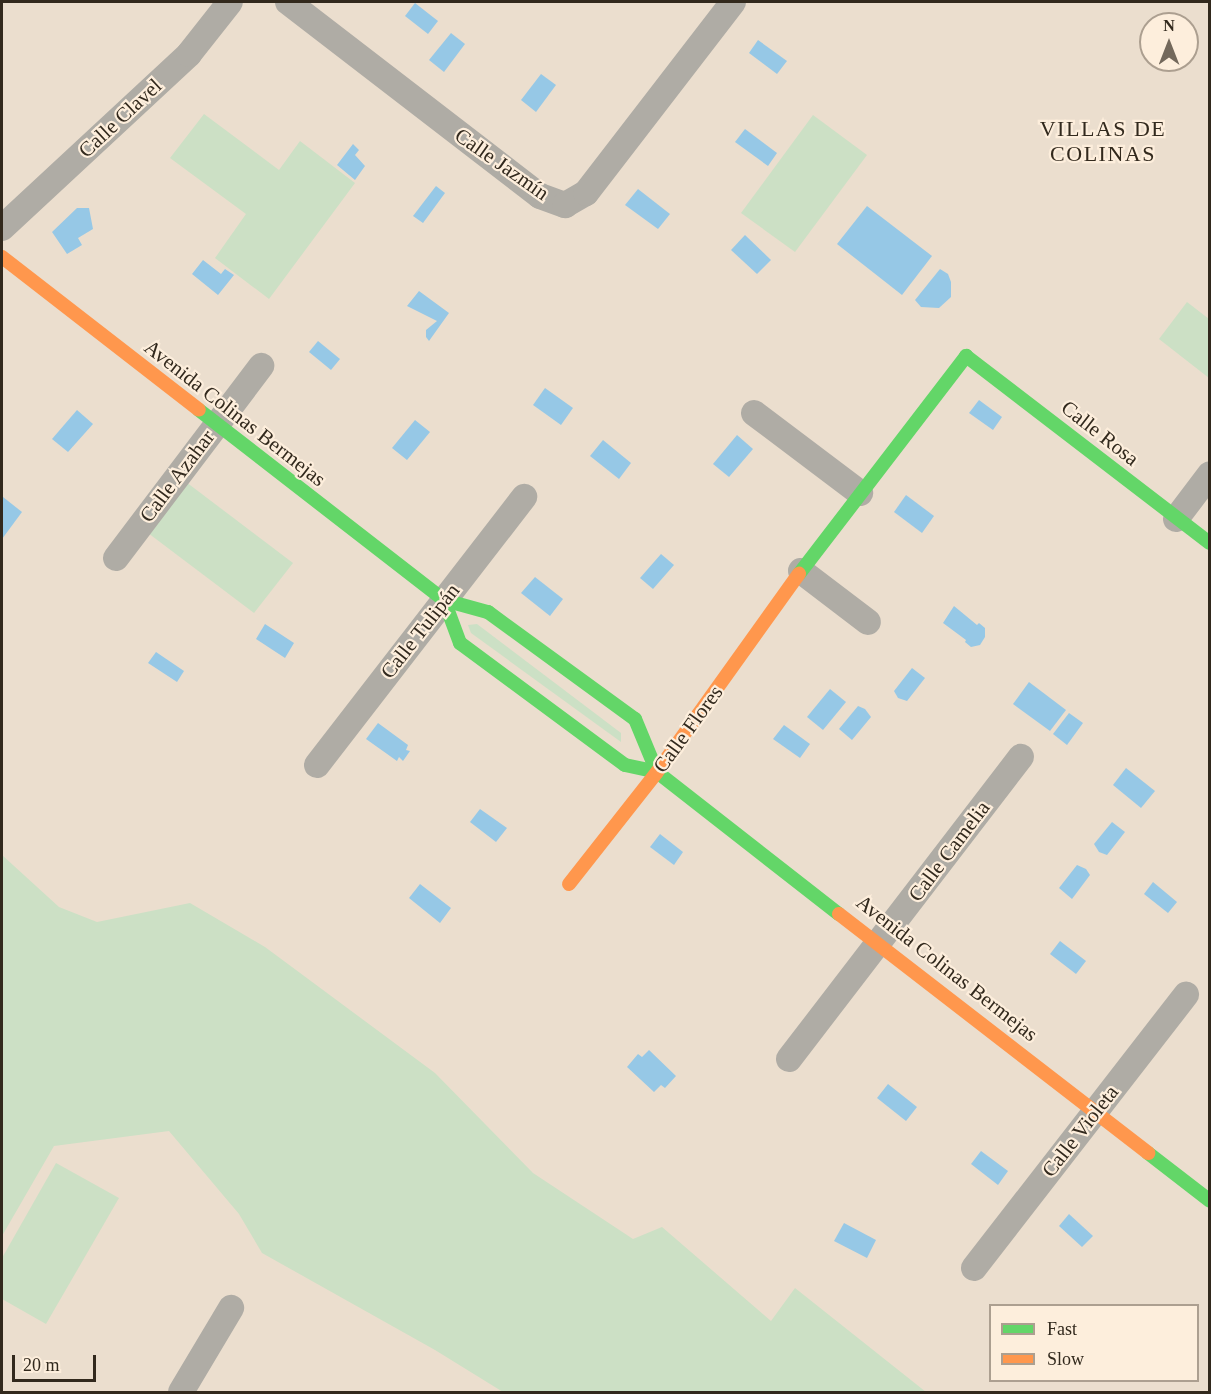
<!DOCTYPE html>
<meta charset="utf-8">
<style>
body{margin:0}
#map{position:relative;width:1211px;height:1394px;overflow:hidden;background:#ebdece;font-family:Georgia,serif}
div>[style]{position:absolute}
.green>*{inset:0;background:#cce0c5}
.water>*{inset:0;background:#96c8e6}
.street>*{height:26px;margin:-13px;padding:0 13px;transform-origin:13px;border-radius:13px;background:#afaca5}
.fast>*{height:14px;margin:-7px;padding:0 7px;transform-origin:7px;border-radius:7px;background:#63d668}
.slow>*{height:14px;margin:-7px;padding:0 7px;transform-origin:7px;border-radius:7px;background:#ff974d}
span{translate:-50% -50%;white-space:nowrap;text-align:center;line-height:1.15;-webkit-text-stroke:4.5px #fdeedc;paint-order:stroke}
.street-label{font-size:21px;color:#32291d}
.neighbourhood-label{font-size:22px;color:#32291d;letter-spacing:1.5px}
.frame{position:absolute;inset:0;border:3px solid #32291d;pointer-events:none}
.legend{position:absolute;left:989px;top:1304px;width:210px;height:78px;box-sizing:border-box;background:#fdeedc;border:2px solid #ac9f90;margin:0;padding:8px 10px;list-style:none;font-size:18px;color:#32291d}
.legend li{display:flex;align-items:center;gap:12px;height:30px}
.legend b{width:30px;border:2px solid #ac9f90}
.north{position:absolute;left:1139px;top:12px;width:60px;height:60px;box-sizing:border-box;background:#fdeedc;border:2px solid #ac9f90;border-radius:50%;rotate:0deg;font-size:16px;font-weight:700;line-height:24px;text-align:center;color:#32291d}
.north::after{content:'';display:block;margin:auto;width:21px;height:27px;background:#73685b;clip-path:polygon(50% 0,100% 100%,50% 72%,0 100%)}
.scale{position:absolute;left:12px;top:1355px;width:84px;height:27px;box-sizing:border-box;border:3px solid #32291d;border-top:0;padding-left:8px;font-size:18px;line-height:21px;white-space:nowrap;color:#32291d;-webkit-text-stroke:4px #fdeedc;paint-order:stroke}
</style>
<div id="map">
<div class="green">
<i style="clip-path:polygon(204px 114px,279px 170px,300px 141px,355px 183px,269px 299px,215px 258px,246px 214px,170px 158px)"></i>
<i style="clip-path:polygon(813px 115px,867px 155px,795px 252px,741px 213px)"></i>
<i style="clip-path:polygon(1187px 302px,1209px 319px,1209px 378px,1159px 339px)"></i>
<i style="clip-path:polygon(186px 482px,293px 563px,254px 613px,148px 533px)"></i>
<i style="clip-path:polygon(477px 624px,621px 733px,621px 742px,471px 633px,468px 625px)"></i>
<i style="clip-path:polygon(2px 855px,59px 907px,97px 922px,190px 903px,265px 947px,435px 1073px,533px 1173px,633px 1239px,662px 1227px,771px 1321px,795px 1288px,926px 1392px,503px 1392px,435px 1350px,262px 1253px,239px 1214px,169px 1131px,54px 1146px,2px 1236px)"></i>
<i style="clip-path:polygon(56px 1163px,119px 1198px,46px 1324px,2px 1299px,2px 1258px)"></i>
</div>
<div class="water">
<i style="clip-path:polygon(415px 3px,438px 21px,428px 34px,405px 16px)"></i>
<i style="clip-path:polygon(451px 33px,465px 44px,444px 72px,429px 60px)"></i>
<i style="clip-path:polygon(758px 40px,787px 61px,777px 74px,749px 53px)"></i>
<i style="clip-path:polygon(541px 74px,556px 85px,536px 112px,521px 100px)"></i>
<i style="clip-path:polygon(745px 129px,777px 153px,768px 166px,735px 142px)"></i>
<i style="clip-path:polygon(353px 144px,359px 150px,355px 155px,365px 166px,355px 180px,337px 165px)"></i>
<i style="clip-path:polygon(436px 186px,445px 193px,423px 223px,413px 216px)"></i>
<i style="clip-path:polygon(638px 189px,670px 214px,658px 229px,625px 205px)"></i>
<i style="clip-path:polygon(867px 206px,932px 256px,902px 295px,837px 244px)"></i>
<i style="clip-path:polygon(77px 208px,89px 208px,93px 229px,78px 238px,82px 245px,67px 254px,52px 232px)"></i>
<i style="clip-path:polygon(745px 235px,771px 260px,757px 274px,731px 250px)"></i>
<i style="clip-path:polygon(203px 260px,221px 274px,225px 269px,234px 275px,218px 295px,192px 274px)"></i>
<i style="clip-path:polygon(940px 269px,948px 274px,951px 282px,951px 297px,939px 308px,921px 307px,915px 300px)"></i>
<i style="clip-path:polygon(419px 291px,449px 313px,429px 341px,426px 337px,426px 330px,437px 321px,407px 306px)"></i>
<i style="clip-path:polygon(318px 341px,340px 359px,331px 370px,309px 352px)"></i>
<i style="clip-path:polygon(545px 388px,573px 408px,561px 425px,533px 405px)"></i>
<i style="clip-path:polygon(979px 400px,1002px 417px,993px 430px,969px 413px)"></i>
<i style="clip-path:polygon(77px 410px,93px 424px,68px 452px,52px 439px)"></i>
<i style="clip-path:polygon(415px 420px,430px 432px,407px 460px,392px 448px)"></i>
<i style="clip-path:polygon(737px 435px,753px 449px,729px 477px,713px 464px)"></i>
<i style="clip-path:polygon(603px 440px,631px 463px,619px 479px,590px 456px)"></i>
<i style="clip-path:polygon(906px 495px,934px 516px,922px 533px,894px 512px)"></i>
<i style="clip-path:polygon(3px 497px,22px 512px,2px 539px,2px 498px)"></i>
<i style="clip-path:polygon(661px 554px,674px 565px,653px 589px,640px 578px)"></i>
<i style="clip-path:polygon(535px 577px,563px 599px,550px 616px,521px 593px)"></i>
<i style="clip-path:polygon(954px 606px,977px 625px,979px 623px,985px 628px,985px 637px,980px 645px,971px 647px,965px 642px,966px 640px,943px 623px)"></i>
<i style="clip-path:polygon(265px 624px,294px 643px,285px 658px,256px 639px)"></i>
<i style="clip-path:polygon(156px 652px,184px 671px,177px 682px,148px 663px)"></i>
<i style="clip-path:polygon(912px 668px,925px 678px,907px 701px,898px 698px,894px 691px)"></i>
<i style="clip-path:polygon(1029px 682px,1066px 710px,1050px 731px,1013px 704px)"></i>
<i style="clip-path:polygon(830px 689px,846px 702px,823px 730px,807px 717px)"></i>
<i style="clip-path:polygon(858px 706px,865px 709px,871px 717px,852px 740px,839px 729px)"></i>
<i style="clip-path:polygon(1069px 713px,1083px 723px,1067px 745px,1053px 734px)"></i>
<i style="clip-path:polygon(378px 723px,408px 745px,406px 750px,410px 751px,403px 761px,399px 757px,397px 761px,366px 739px)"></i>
<i style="clip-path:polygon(784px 725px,810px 744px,800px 758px,773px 739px)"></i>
<i style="clip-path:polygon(1126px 768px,1155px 791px,1141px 808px,1113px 785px)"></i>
<i style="clip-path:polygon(480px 809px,507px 828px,496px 842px,470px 822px)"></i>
<i style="clip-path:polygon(1112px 822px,1125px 832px,1107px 855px,1099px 852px,1094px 844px)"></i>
<i style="clip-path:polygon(660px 834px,683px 852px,674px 865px,650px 847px)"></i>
<i style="clip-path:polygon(1077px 865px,1086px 869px,1090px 875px,1072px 899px,1059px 888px)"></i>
<i style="clip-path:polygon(1153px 882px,1177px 902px,1168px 913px,1144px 894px)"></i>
<i style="clip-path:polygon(420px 884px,451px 908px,440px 923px,409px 898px)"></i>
<i style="clip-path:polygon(1060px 941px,1086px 961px,1076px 974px,1050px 954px)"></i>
<i style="clip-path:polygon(649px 1050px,676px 1076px,665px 1088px,661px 1085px,654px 1092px,627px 1067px,638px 1054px,642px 1057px)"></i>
<i style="clip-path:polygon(888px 1084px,917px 1107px,906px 1121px,877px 1098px)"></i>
<i style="clip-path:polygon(981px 1151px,1008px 1171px,998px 1185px,971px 1164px)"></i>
<i style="clip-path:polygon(1069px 1214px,1093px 1236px,1082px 1247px,1059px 1226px)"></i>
<i style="clip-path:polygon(844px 1223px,876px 1240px,867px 1258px,834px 1241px)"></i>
</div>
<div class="street">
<i style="left:288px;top:2px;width:318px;rotate:37.6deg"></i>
<i style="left:540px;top:196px;width:27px;rotate:20deg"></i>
<i style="left:565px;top:205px;width:24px;rotate:-30deg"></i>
<i style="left:586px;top:193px;width:241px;rotate:-52.4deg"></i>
<i style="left:2px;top:228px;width:255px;rotate:-42.9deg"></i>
<i style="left:189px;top:54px;width:66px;rotate:-51.7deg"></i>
<i style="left:754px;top:413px;width:133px;rotate:37deg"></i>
<i style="left:1176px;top:519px;width:56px;rotate:-52.9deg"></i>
<i style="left:116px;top:558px;width:241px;rotate:-52.9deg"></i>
<i style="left:801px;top:571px;width:84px;rotate:37.3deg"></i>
<i style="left:317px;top:765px;width:339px;rotate:-52.3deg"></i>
<i style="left:789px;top:1059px;width:381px;rotate:-52.5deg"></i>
<i style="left:974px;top:1268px;width:346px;rotate:-52.2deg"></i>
<i style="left:181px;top:1392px;width:98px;rotate:-59.2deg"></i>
</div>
<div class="fast">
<i style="left:199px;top:410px;width:310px;rotate:37.8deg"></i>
<i style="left:444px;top:600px;width:46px;rotate:15.3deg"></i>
<i style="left:488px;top:612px;width:182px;rotate:36.1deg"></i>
<i style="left:635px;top:719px;width:57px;rotate:67.5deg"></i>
<i style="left:799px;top:574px;width:275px;rotate:-52.5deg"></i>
<i style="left:966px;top:356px;width:307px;rotate:37.5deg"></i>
<i style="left:444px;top:600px;width:46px;rotate:69.6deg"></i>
<i style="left:460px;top:643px;width:205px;rotate:36.5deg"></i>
<i style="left:625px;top:765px;width:33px;rotate:12deg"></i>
<i style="left:657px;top:772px;width:231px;rotate:38deg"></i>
<i style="left:1148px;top:1153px;width:78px;rotate:37.7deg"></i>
</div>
<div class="slow">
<i style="left:2px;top:257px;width:249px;rotate:37.8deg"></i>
<i style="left:569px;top:884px;width:142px;rotate:-51.8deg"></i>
<i style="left:657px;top:772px;width:244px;rotate:-54.4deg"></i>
<i style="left:839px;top:914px;width:391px;rotate:37.7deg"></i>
</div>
<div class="street-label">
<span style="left:120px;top:118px;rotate:-43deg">Calle Clavel</span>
<span style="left:502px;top:164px;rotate:35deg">Calle Jazmín</span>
<span style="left:235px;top:413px;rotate:38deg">Avenida Colinas Bermejas</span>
<span style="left:1100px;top:433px;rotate:38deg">Calle Rosa</span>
<span style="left:177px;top:476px;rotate:-53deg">Calle Azahar</span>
<span style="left:420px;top:631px;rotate:-52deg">Calle Tulipán</span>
<span style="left:688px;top:729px;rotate:-54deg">Calle Flores</span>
<span style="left:949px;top:851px;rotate:-53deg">Calle Camelia</span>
<span style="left:947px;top:968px;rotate:38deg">Avenida Colinas Bermejas</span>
<span style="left:1080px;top:1131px;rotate:-52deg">Calle Violeta</span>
</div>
<div class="neighbourhood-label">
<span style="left:1103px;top:141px">VILLAS DE<br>COLINAS</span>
</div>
<div class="frame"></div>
<ul class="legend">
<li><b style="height:8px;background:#63d668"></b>Fast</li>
<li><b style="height:8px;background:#ff974d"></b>Slow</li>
</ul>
<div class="north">N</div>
<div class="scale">20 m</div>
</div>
